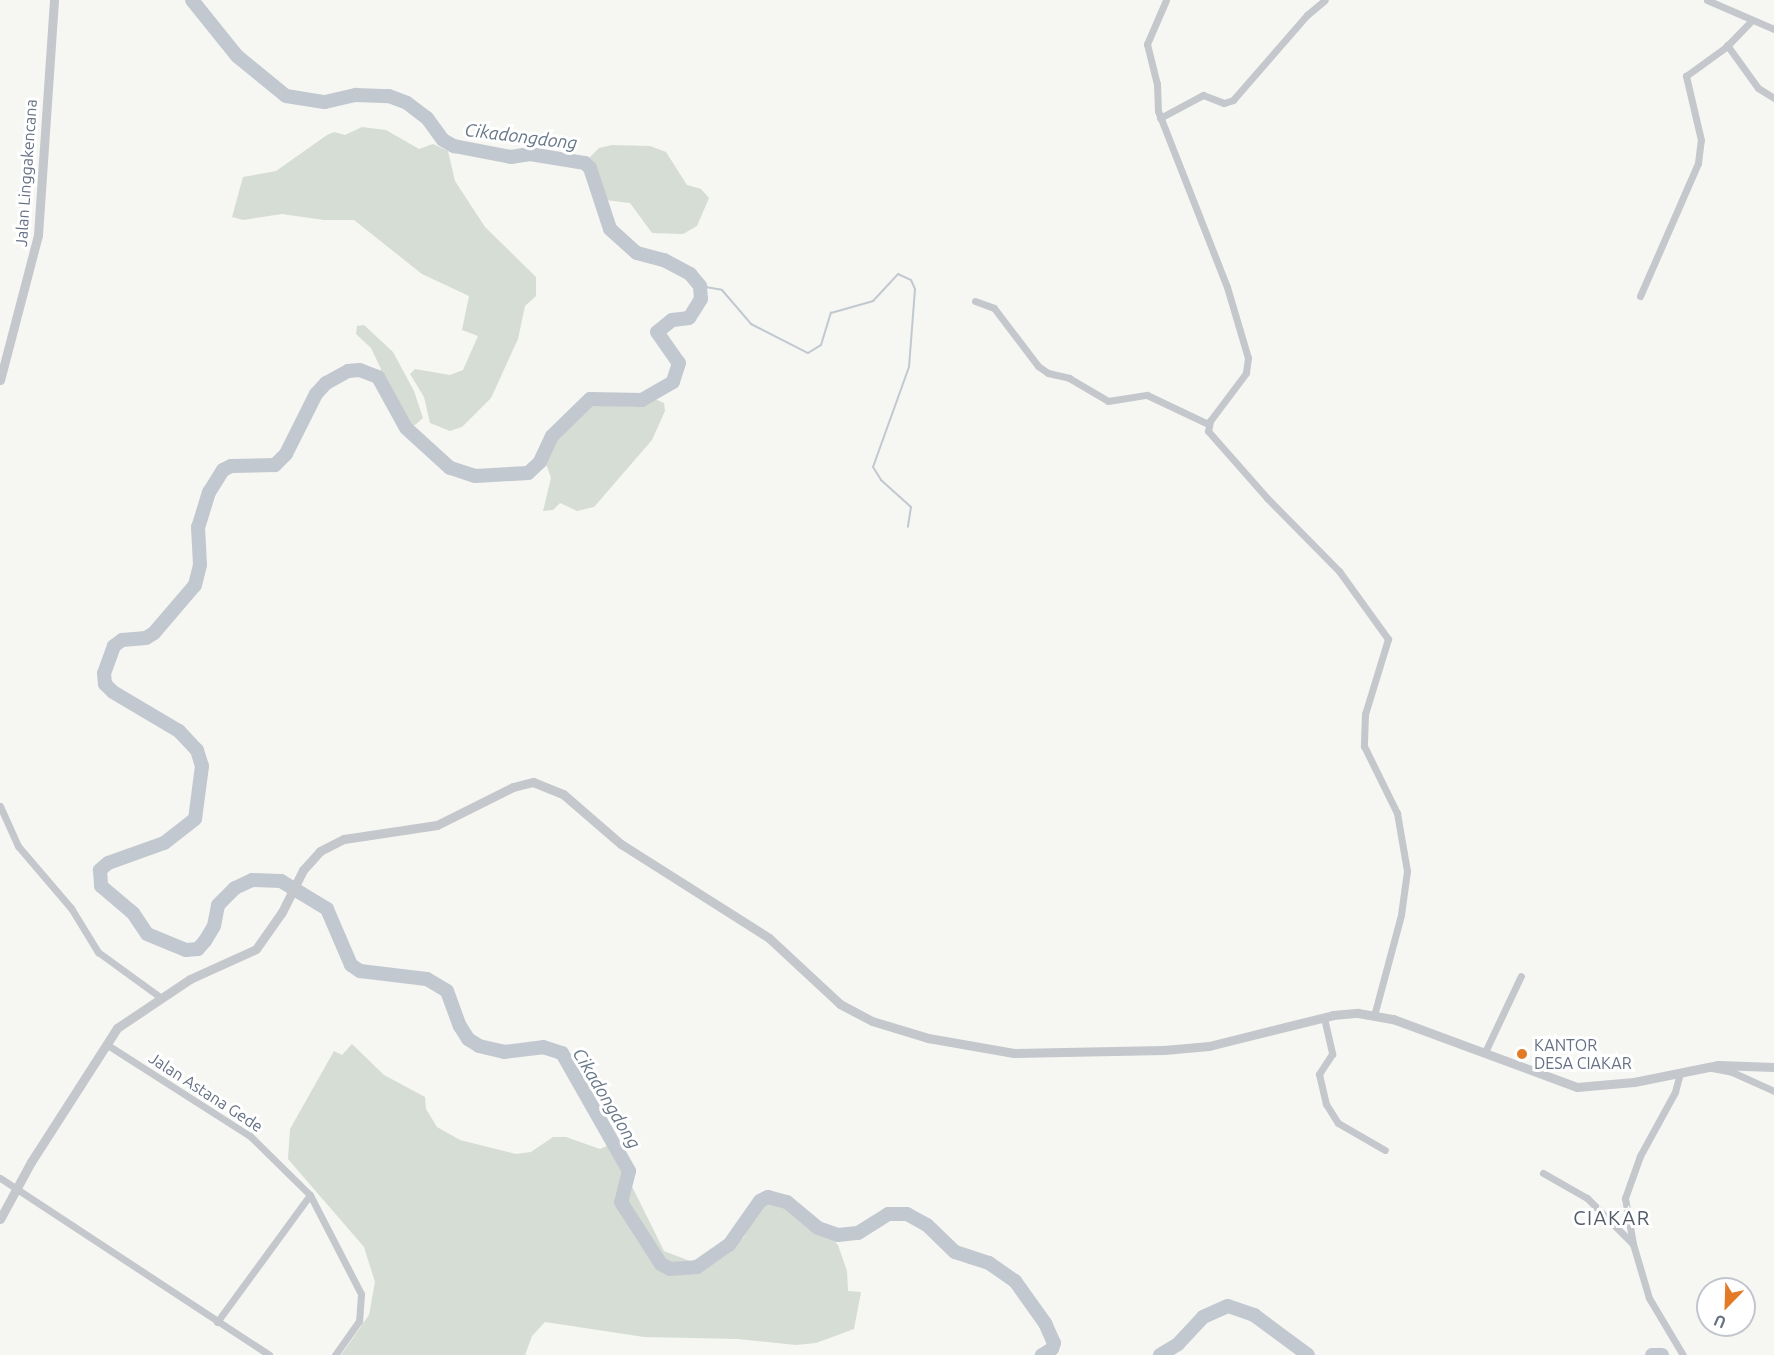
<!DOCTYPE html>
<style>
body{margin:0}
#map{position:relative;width:1774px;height:1355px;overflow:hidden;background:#f6f6f3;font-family:Ubuntu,sans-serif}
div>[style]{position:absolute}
.green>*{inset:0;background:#d6ddd4}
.stream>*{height:2px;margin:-1px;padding:0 1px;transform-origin:1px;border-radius:1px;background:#c1c8cf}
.river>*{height:14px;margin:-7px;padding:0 7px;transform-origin:7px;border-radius:7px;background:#c1c8cf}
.minor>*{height:7px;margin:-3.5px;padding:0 3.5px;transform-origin:3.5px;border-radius:3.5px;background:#c4c7cb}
.tertiary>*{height:9px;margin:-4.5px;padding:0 4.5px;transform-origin:4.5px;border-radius:4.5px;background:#c4c7cb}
.dots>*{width:16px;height:16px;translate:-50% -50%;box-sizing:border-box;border:3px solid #fff;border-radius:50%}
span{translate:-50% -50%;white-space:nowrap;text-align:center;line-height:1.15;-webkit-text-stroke:6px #fff;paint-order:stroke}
.street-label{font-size:16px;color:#657084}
.poi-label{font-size:16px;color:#657084}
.left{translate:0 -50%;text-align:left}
.water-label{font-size:18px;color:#667787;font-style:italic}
.quarter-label{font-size:20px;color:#535b69;letter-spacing:1.5px}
.north{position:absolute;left:1696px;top:1277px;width:60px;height:60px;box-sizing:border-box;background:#fff;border:2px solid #c1c6ce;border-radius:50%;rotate:203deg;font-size:16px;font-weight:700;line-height:24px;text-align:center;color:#657084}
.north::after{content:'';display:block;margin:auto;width:21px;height:27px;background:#e37b26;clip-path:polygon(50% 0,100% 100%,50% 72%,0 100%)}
</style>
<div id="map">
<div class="green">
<i style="clip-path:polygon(362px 127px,386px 130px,419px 149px,433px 144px,448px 151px,455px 181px,485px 227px,536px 277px,536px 296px,525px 306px,518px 339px,491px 398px,462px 427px,450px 431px,430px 423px,424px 397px,410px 374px,415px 369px,450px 375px,463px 370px,478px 336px,462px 330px,469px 296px,422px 274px,354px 220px,324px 220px,282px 214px,243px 220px,232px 217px,243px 177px,276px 171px,327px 135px,334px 132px,345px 135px)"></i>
<i style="clip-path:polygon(612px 145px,650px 146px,666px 152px,687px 185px,701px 189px,709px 198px,697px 226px,683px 234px,652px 233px,630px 203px,605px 200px,599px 173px,590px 157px,599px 148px)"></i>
<i style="clip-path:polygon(364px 325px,393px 352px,414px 391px,423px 418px,415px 425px,400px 424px,382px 397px,381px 369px,371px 348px,356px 334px,357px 326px)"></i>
<i style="clip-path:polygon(655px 399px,664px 403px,665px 411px,652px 440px,594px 507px,577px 511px,560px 503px,553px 510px,543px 511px,551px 478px,545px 461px,548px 438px,557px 422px,590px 402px,633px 407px)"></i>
<i style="clip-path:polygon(352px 1044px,384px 1075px,425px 1097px,426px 1109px,437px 1127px,460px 1140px,516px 1154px,531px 1152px,553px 1137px,566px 1137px,600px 1149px,611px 1144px,664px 1251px,690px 1261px,722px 1255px,744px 1237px,755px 1209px,776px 1198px,801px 1207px,838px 1245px,847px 1271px,848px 1291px,861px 1292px,854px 1329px,816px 1343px,796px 1345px,738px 1339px,644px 1337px,545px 1322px,532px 1336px,525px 1355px,341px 1355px,369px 1315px,375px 1282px,364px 1247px,288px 1159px,290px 1129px,334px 1051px,342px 1055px)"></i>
</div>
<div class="stream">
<i style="left:700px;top:286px;width:22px;rotate:10deg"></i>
<i style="left:722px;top:290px;width:45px;rotate:49.5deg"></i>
<i style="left:751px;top:324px;width:64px;rotate:27deg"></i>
<i style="left:808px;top:353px;width:15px;rotate:-32deg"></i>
<i style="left:821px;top:345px;width:34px;rotate:-73deg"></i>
<i style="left:831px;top:313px;width:44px;rotate:-15.9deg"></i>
<i style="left:873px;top:301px;width:37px;rotate:-47deg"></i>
<i style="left:898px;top:274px;width:14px;rotate:25deg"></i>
<i style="left:911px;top:280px;width:10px;rotate:66deg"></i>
<i style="left:915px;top:289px;width:78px;rotate:94.4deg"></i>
<i style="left:909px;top:367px;width:106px;rotate:109.8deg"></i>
<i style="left:873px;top:467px;width:15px;rotate:58deg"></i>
<i style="left:881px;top:480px;width:40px;rotate:42deg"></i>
<i style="left:911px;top:507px;width:20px;rotate:99deg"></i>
</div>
<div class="river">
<i style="left:192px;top:0;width:72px;rotate:51.2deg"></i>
<i style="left:237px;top:56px;width:63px;rotate:39.2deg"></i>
<i style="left:286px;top:96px;width:39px;rotate:9deg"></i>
<i style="left:325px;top:102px;width:32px;rotate:-13deg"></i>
<i style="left:356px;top:95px;width:33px;rotate:2deg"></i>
<i style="left:389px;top:96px;width:19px;rotate:21deg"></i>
<i style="left:407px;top:103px;width:25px;rotate:37deg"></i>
<i style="left:427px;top:118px;width:27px;rotate:54deg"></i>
<i style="left:443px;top:140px;width:13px;rotate:29deg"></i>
<i style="left:454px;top:146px;width:58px;rotate:10.9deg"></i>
<i style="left:511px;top:157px;width:19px;rotate:-9deg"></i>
<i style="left:530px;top:154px;width:56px;rotate:9.3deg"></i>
<i style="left:585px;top:163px;width:7px;rotate:45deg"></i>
<i style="left:590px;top:168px;width:64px;rotate:71.8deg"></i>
<i style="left:610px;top:229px;width:36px;rotate:42deg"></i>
<i style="left:637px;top:253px;width:28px;rotate:15deg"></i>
<i style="left:664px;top:260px;width:30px;rotate:28deg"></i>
<i style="left:690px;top:274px;width:16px;rotate:50deg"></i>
<i style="left:700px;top:286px;width:13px;rotate:86deg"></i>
<i style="left:701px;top:299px;width:22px;rotate:122deg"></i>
<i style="left:689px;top:318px;width:17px;rotate:173deg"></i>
<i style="left:672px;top:320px;width:19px;rotate:141deg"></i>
<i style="left:657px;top:332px;width:38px;rotate:55deg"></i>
<i style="left:679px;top:363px;width:20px;rotate:108deg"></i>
<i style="left:673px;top:382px;width:36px;rotate:150deg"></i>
<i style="left:642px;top:400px;width:52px;rotate:-178.9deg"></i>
<i style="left:590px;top:399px;width:53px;rotate:135.8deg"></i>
<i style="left:552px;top:436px;width:29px;rotate:115deg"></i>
<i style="left:540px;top:462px;width:16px;rotate:137deg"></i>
<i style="left:528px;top:473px;width:53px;rotate:176.8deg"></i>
<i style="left:475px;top:476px;width:26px;rotate:-162deg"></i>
<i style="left:450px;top:468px;width:59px;rotate:-137.7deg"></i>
<i style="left:406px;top:428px;width:58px;rotate:-118.8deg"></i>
<i style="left:378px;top:377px;width:19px;rotate:-159deg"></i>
<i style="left:360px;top:370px;width:12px;rotate:175deg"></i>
<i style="left:348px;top:371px;width:25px;rotate:151deg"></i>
<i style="left:326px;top:383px;width:15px;rotate:132deg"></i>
<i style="left:316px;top:394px;width:67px;rotate:116.6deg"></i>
<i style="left:286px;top:454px;width:16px;rotate:135deg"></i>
<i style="left:275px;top:465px;width:44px;rotate:178.7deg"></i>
<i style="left:231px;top:466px;width:9px;rotate:153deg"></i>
<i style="left:223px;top:470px;width:26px;rotate:122deg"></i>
<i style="left:209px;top:492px;width:37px;rotate:107deg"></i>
<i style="left:198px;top:527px;width:38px;rotate:87deg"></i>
<i style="left:200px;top:565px;width:21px;rotate:104deg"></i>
<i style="left:195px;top:585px;width:63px;rotate:130.5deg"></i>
<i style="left:154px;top:633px;width:9px;rotate:148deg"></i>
<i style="left:146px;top:638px;width:24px;rotate:175deg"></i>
<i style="left:122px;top:640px;width:10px;rotate:143deg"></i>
<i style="left:114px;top:646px;width:29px;rotate:110deg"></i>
<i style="left:104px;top:673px;width:11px;rotate:85deg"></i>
<i style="left:105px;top:684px;width:11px;rotate:45deg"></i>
<i style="left:113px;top:692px;width:77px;rotate:30.6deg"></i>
<i style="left:179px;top:731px;width:26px;rotate:47deg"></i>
<i style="left:197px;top:750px;width:17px;rotate:73deg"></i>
<i style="left:202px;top:766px;width:53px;rotate:97.5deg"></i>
<i style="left:195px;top:819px;width:39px;rotate:142deg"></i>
<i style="left:164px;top:843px;width:59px;rotate:160.3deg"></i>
<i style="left:108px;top:863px;width:11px;rotate:139deg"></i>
<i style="left:100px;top:870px;width:16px;rotate:86deg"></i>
<i style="left:101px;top:886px;width:42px;rotate:40.2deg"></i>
<i style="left:133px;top:913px;width:25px;rotate:56deg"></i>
<i style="left:147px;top:934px;width:42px;rotate:22.3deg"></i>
<i style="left:186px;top:950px;width:12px;rotate:-5deg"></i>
<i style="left:198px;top:949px;width:11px;rotate:-49deg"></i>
<i style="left:205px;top:941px;width:17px;rotate:-59deg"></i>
<i style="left:214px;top:926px;width:21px;rotate:-79deg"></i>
<i style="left:218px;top:905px;width:24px;rotate:-45deg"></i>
<i style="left:235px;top:888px;width:19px;rotate:-25deg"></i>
<i style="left:252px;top:880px;width:29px;rotate:2deg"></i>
<i style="left:281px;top:881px;width:54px;rotate:31.3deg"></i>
<i style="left:327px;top:909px;width:61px;rotate:66.8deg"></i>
<i style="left:351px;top:965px;width:11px;rotate:34deg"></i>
<i style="left:360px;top:971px;width:67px;rotate:6.8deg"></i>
<i style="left:427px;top:979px;width:23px;rotate:31deg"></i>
<i style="left:447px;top:991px;width:37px;rotate:70deg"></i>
<i style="left:460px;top:1026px;width:15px;rotate:58deg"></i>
<i style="left:468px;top:1039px;width:13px;rotate:32deg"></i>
<i style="left:479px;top:1046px;width:26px;rotate:13deg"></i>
<i style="left:504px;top:1052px;width:39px;rotate:-7deg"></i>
<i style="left:543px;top:1047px;width:20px;rotate:18deg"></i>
<i style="left:562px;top:1053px;width:136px;rotate:60.4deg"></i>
<i style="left:629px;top:1171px;width:32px;rotate:104deg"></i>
<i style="left:621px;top:1202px;width:74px;rotate:57.2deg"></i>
<i style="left:661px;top:1264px;width:10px;rotate:29deg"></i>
<i style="left:670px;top:1269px;width:27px;rotate:-4deg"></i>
<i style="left:697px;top:1267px;width:39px;rotate:-35deg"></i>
<i style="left:729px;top:1245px;width:54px;rotate:-54.8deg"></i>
<i style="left:760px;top:1201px;width:9px;rotate:-27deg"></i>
<i style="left:768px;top:1197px;width:20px;rotate:15deg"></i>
<i style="left:787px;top:1202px;width:40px;rotate:40deg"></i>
<i style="left:818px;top:1228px;width:21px;rotate:19deg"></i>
<i style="left:838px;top:1235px;width:20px;rotate:-6deg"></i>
<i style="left:858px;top:1233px;width:36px;rotate:-32deg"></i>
<i style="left:888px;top:1214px;width:19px"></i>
<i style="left:907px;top:1214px;width:23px;rotate:29deg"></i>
<i style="left:927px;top:1225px;width:39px;rotate:44deg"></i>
<i style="left:955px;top:1252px;width:36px;rotate:18deg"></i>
<i style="left:989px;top:1263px;width:32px;rotate:35deg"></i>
<i style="left:1015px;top:1281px;width:52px;rotate:54.5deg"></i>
<i style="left:1045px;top:1323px;width:22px;rotate:66deg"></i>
<i style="left:1054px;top:1343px;width:6px;rotate:108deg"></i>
<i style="left:1052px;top:1349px;width:12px;rotate:149deg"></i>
<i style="left:1160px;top:1355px;width:21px;rotate:-31deg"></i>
<i style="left:1178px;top:1344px;width:37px;rotate:-47deg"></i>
<i style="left:1203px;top:1317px;width:27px;rotate:-24deg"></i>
<i style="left:1228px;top:1306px;width:28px;rotate:19deg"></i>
<i style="left:1254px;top:1315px;width:67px;rotate:36.5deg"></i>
<i style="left:1652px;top:1355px;width:10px"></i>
</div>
<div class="minor">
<i style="left:1166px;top:0;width:48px;rotate:113.4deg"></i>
<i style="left:1147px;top:44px;width:41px;rotate:76deg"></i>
<i style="left:1157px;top:84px;width:27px;rotate:88deg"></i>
<i style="left:1158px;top:111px;width:189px;rotate:68.6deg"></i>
<i style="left:1227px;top:287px;width:74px;rotate:73.5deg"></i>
<i style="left:1248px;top:358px;width:15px;rotate:98deg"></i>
<i style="left:1246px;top:373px;width:60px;rotate:126.9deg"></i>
<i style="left:1210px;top:421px;width:10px;rotate:101deg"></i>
<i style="left:1208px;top:431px;width:89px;rotate:48.6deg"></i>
<i style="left:1267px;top:498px;width:103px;rotate:45.4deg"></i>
<i style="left:1339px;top:571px;width:84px;rotate:54.2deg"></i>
<i style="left:1388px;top:639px;width:78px;rotate:107deg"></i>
<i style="left:1365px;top:714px;width:32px;rotate:92deg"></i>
<i style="left:1364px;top:746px;width:75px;rotate:63.8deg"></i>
<i style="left:1397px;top:813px;width:59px;rotate:80.2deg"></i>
<i style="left:1407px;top:871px;width:44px;rotate:97.8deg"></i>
<i style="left:1401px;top:915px;width:105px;rotate:105deg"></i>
<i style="left:1707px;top:0;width:73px;rotate:23.4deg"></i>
<i style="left:1727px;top:45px;width:53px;rotate:54.2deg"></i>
<i style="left:1758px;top:88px;width:19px;rotate:32deg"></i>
<i style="left:1160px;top:118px;width:49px;rotate:-28.1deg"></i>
<i style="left:1203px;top:95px;width:22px;rotate:21deg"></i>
<i style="left:1224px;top:103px;width:9px;rotate:-18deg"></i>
<i style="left:1233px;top:100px;width:113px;rotate:-49deg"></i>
<i style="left:1307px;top:15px;width:23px;rotate:-40deg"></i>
<i style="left:1640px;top:296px;width:145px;rotate:-66.4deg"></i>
<i style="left:1698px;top:163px;width:23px;rotate:-83deg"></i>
<i style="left:1701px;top:140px;width:66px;rotate:-103.2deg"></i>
<i style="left:1686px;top:76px;width:49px;rotate:-35.9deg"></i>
<i style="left:1726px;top:47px;width:35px;rotate:-46deg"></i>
<i style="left:975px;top:301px;width:20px;rotate:20deg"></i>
<i style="left:994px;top:308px;width:73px;rotate:52.8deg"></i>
<i style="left:1038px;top:366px;width:12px;rotate:35deg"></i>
<i style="left:1048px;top:373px;width:22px;rotate:13deg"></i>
<i style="left:1069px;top:378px;width:45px;rotate:30.5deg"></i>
<i style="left:1108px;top:401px;width:39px;rotate:-9deg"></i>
<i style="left:1147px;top:395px;width:68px;rotate:25.4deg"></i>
<i style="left:0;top:806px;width:44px;rotate:65.8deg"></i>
<i style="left:18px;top:846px;width:82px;rotate:49.5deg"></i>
<i style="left:71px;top:908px;width:52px;rotate:58.5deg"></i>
<i style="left:98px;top:952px;width:77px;rotate:36deg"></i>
<i style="left:1324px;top:1018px;width:37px;rotate:77deg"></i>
<i style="left:1332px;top:1054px;width:24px;rotate:123deg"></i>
<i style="left:1319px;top:1074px;width:31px;rotate:77deg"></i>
<i style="left:1326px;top:1104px;width:22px;rotate:58deg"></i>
<i style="left:1338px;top:1123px;width:54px;rotate:29.9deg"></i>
<i style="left:106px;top:1044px;width:171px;rotate:32.6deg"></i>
<i style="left:250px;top:1136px;width:84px;rotate:44.5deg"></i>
<i style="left:310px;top:1195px;width:111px;rotate:62.7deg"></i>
<i style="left:361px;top:1294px;width:27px;rotate:94deg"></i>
<i style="left:359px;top:1321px;width:42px;rotate:125.2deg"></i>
<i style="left:1485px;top:1052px;width:84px;rotate:-64.7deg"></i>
<i style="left:1712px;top:1068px;width:20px;rotate:11deg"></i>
<i style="left:1732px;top:1072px;width:46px;rotate:24.3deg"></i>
<i style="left:1680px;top:1073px;width:20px;rotate:105deg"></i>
<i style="left:1675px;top:1092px;width:73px;rotate:118.7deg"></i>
<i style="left:1640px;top:1156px;width:45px;rotate:109.7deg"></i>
<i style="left:1625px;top:1198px;width:47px;rotate:80.1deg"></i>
<i style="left:1633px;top:1244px;width:56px;rotate:73.5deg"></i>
<i style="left:1649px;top:1298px;width:66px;rotate:59.2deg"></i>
<i style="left:1543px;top:1173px;width:51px;rotate:29.6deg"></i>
<i style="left:1587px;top:1198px;width:64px;rotate:45deg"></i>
<i style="left:0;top:1178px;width:322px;rotate:33.3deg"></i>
<i style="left:217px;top:1322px;width:157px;rotate:-53.8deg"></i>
</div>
<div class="tertiary">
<i style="left:0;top:380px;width:150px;rotate:-75.3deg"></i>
<i style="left:38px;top:235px;width:236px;rotate:-86.1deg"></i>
<i style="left:0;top:1219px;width:65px;rotate:-61.5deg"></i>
<i style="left:31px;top:1162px;width:159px;rotate:-57.3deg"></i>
<i style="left:117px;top:1028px;width:88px;rotate:-33.9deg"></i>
<i style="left:190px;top:979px;width:72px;rotate:-24.4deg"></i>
<i style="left:256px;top:949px;width:45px;rotate:-54.9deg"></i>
<i style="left:282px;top:912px;width:47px;rotate:-63.4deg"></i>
<i style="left:303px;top:870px;width:25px;rotate:-48deg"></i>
<i style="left:320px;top:851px;width:27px;rotate:-27deg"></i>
<i style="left:344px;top:839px;width:94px;rotate:-8.6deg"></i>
<i style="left:437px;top:825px;width:85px;rotate:-26.6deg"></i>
<i style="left:513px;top:787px;width:21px;rotate:-14deg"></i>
<i style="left:533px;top:782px;width:32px;rotate:22deg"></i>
<i style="left:563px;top:794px;width:77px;rotate:40.8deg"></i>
<i style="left:621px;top:844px;width:175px;rotate:32.4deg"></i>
<i style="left:769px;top:938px;width:97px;rotate:42.9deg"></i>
<i style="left:840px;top:1004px;width:36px;rotate:28deg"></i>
<i style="left:872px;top:1021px;width:59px;rotate:16.9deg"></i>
<i style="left:928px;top:1038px;width:87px;rotate:9.9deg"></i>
<i style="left:1014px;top:1053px;width:150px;rotate:-1.1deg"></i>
<i style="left:1164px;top:1050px;width:45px;rotate:-5.1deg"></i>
<i style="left:1209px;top:1046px;width:128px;rotate:-14deg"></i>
<i style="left:1333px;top:1015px;width:25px;rotate:-5deg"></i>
<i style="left:1358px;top:1013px;width:36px;rotate:10deg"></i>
<i style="left:1393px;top:1019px;width:196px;rotate:20.3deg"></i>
<i style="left:1577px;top:1087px;width:57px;rotate:-5deg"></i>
<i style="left:1634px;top:1082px;width:86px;rotate:-11.4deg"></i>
<i style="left:1718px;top:1065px;width:56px;rotate:2deg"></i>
</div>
<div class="dots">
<i style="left:1522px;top:1054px;background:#e37b26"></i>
</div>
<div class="street-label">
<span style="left:26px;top:173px;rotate:-86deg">Jalan Linggakencana</span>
<span style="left:206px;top:1092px;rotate:33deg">Jalan Astana Gede</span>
</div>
<div class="poi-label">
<span class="left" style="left:1534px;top:1054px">KANTOR<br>DESA CIAKAR</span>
</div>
<div class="water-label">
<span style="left:521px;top:136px;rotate:7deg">Cikadongdong</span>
<span style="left:607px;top:1098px;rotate:59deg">Cikadongdong</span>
</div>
<div class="quarter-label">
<span style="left:1612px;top:1217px">CIAKAR</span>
</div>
<div class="north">U</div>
</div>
